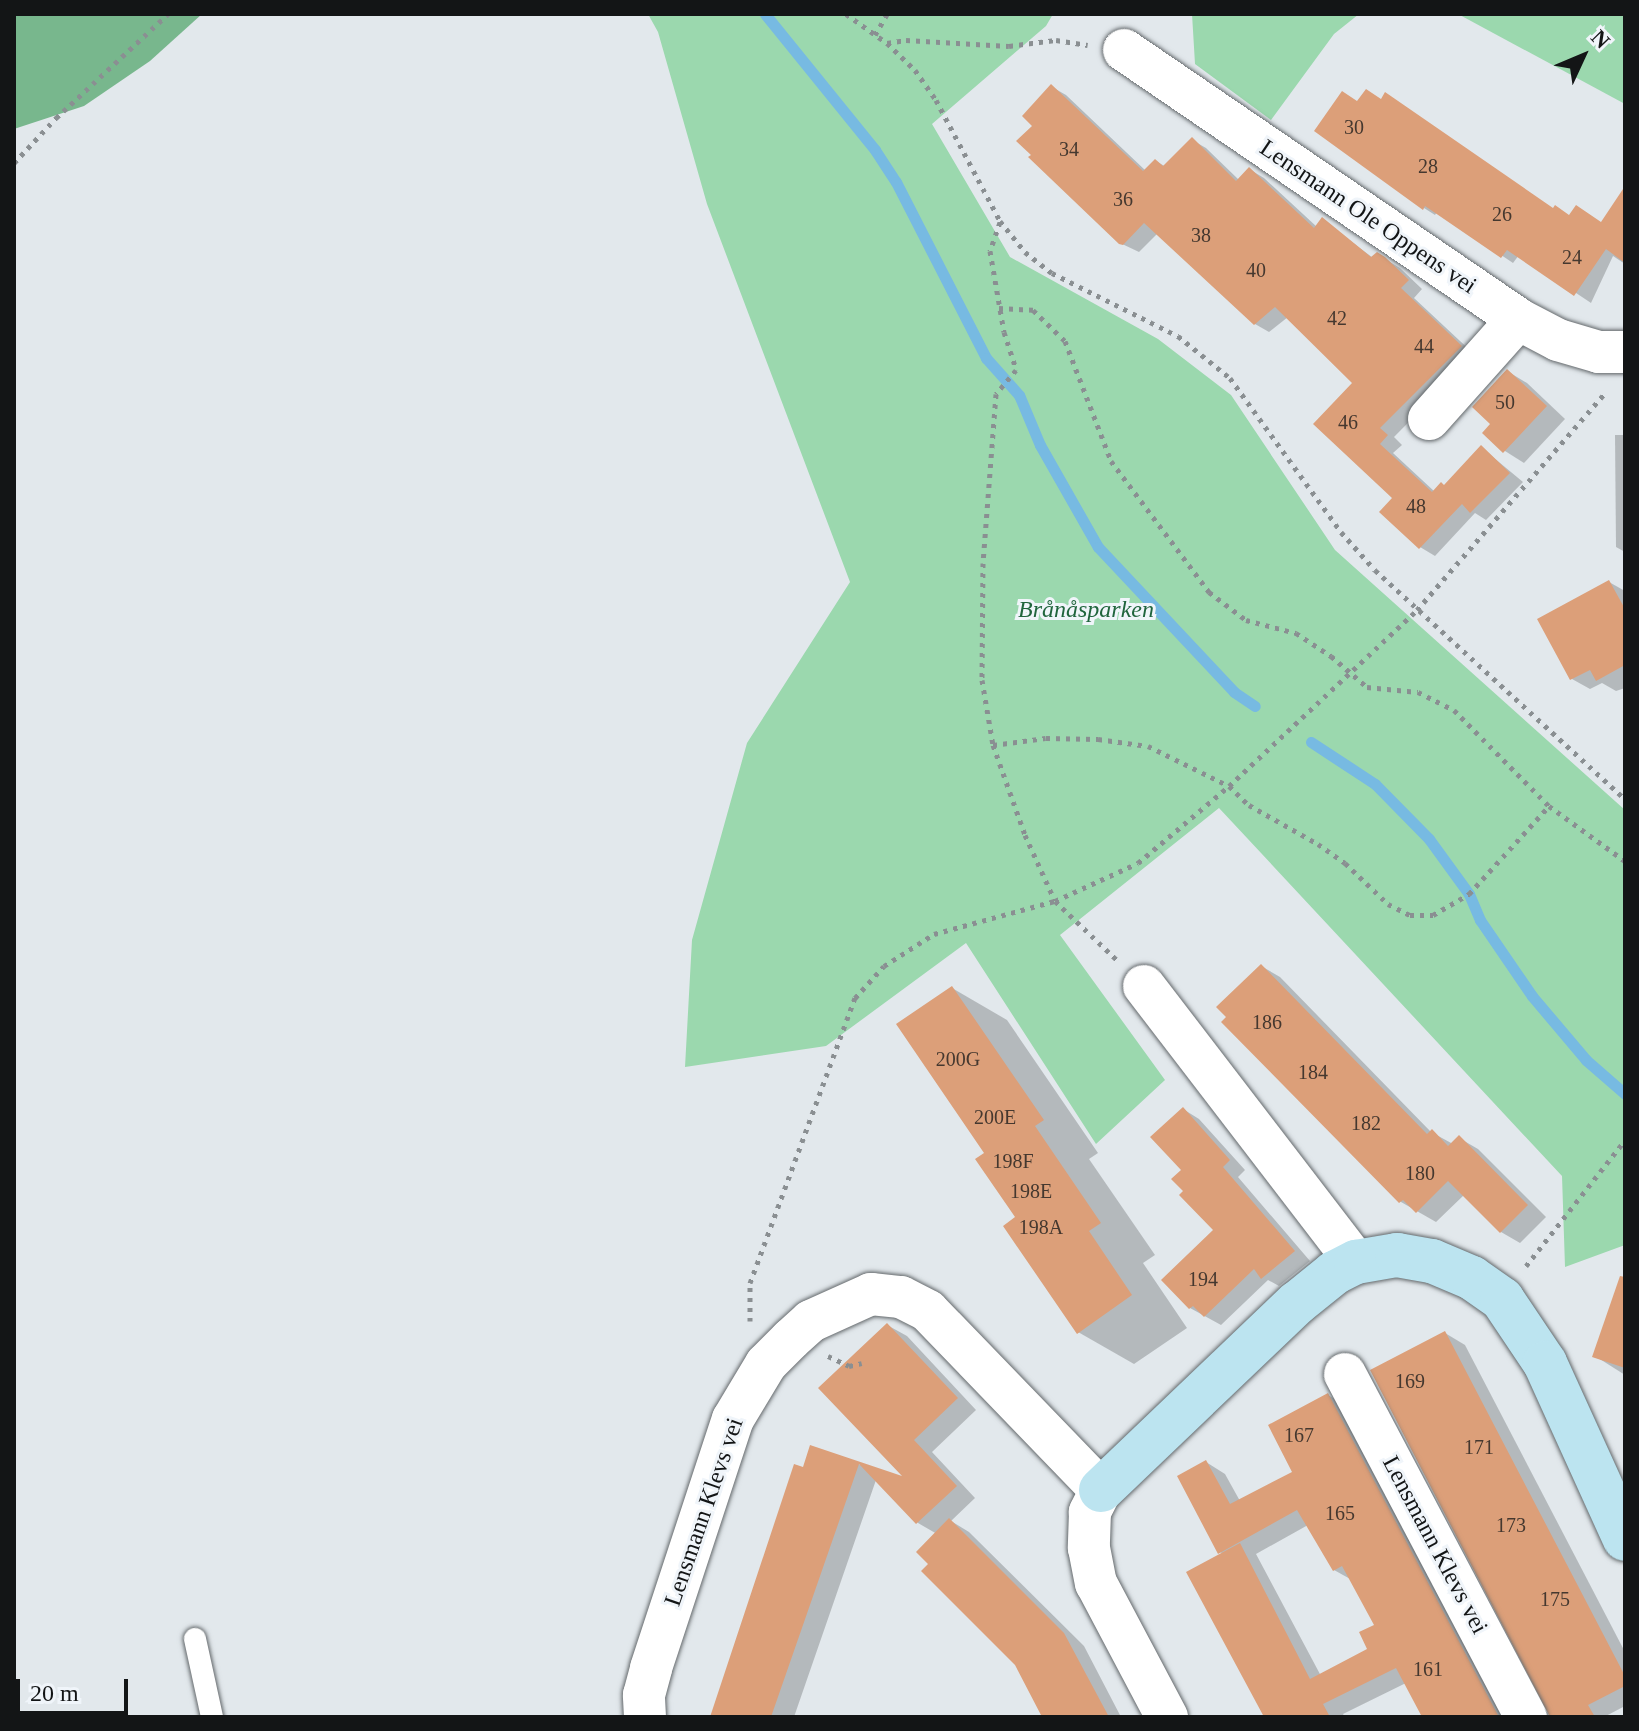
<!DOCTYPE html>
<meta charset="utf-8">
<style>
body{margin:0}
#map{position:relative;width:1639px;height:1731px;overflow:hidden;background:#e2e8ec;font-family:Georgia,serif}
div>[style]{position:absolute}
.green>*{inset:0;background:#9bd8ae}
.forest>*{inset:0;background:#78b78d}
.shadow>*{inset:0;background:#0003}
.stream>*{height:11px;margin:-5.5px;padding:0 5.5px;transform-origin:5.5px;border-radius:5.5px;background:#77bae2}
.building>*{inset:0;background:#dc9f79}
.path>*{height:5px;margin-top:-2.5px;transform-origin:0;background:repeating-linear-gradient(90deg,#8a8f92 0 4px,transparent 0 10px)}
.roads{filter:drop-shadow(0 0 2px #64696c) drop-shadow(0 0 2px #64696c)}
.lane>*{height:22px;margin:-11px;padding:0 11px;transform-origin:11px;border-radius:11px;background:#fff}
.street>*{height:42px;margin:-21px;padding:0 21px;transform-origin:21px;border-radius:21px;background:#fff}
.secondary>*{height:44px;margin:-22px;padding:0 22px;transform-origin:22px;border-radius:22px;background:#bce4f0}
span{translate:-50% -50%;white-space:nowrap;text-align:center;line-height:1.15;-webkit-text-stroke:6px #f0f5fa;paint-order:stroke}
.number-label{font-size:20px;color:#45382f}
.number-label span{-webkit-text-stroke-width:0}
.street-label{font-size:24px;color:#131516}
.park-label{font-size:24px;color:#20653d;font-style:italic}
.frame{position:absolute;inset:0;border:16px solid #131516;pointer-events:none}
.north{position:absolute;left:1543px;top:16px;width:80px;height:80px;-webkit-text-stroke:6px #f0f5fa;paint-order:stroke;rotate:46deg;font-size:22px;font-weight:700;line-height:32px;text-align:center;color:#131516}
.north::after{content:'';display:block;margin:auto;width:28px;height:36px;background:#131516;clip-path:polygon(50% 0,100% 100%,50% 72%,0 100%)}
.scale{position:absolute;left:16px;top:1679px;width:112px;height:36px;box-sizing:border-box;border:4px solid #131516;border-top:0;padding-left:10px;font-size:24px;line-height:28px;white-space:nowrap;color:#131516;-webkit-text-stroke:6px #f0f5fa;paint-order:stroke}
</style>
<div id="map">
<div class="green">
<i style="clip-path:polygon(648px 14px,1053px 14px,1046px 26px,932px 124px,1010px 257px,1158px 339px,1231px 395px,1335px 550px,1625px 810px,1625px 1245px,1565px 1267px,1562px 1176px,1219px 808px,1060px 935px,1165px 1080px,1096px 1144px,966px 943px,826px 1046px,685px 1067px,692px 940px,747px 743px,850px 582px,707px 204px,658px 32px)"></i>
<i style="clip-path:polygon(1192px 14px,1359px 14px,1334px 34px,1271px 120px,1195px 64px)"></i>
<i style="clip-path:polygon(1458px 14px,1625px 14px,1625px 104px)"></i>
</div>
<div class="forest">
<i style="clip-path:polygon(14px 14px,202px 14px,150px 61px,84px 106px,14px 129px)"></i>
</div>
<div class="shadow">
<i style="clip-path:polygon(1052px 87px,1066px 95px,1146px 171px,1156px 161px,1166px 167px,1192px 140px,1206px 148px,1239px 180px,1249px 169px,1264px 178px,1317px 227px,1323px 220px,1373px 258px,1377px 254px,1400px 268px,1422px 289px,1414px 298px,1475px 355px,1394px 437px,1402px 445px,1393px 453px,1435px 492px,1445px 486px,1482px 448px,1523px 482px,1486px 520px,1475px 513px,1435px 556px,1420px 547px,1395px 498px,1355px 383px,1288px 317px,1269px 332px,1255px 324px,1158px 233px,1139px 252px,1120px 243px,1034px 125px)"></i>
<i style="clip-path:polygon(1316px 131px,1570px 217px,1602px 224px,1625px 214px,1625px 264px,1613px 256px,1591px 303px,1519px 255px,1513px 263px,1437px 212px,1435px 215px,1424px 208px)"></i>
<i style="clip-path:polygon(1507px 371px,1527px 383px,1565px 419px,1524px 463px,1505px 451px,1493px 424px)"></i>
<i style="clip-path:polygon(1615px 435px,1625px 435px,1625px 552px,1616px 547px)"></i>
<i style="clip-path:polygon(1609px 582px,1625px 591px,1625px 688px,1616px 691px,1602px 683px,1590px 689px,1572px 679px)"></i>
<i style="clip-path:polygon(1261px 966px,1280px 977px,1431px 1132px,1453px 1144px,1459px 1138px,1478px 1149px,1546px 1217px,1520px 1243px,1501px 1232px,1464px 1195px,1436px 1222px,1401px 1202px)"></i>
<i style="clip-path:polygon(952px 988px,1007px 1020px,1098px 1153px,1089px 1159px,1155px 1255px,1143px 1263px,1187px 1328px,1134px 1364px,1078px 1332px,1018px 1218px,987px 1153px)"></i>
<i style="clip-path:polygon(1183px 1109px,1199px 1119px,1245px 1170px,1238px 1177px,1310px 1261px,1279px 1286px,1268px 1280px,1221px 1325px,1190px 1308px,1216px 1230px,1186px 1191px)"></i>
<i style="clip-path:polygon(1625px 1295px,1625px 1375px,1595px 1356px)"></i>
<i style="clip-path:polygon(887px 1325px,907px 1336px,976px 1410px,932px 1452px,975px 1498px,951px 1521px,969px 1532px,1084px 1646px,1121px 1717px,1044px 1717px,1016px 1664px,931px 1564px,937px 1534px,918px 1523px,876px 1480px,794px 1717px,712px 1717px,811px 1448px,909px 1481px)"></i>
<i style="clip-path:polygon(1445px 1333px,1465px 1345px,1625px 1652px,1625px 1706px,1604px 1717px,1550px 1717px)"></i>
<i style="clip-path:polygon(evenodd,1328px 1395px,1347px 1406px,1511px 1717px,1424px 1717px,1406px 1683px,1343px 1714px,1345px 1717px,1266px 1717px,1223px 1554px,1220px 1552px,1206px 1462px,1225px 1474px,1240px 1501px,1295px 1473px,1328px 1395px,1308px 1525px,1334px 1570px,1352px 1580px,1376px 1626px,1369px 1650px,1321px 1676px,1256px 1554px,1308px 1525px)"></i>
</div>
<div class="stream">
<i style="left:765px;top:14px;width:175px;rotate:51deg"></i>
<i style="left:875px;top:150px;width:38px;rotate:57deg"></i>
<i style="left:896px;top:182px;width:198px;rotate:62.9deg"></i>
<i style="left:986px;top:358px;width:50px;rotate:48.3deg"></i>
<i style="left:1019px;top:395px;width:54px;rotate:67.2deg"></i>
<i style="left:1040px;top:445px;width:117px;rotate:60.4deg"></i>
<i style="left:1098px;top:547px;width:199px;rotate:46.8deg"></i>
<i style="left:1234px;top:692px;width:25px;rotate:34deg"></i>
<i style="left:1311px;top:742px;width:77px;rotate:33.3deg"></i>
<i style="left:1375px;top:784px;width:77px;rotate:45.5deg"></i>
<i style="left:1429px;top:839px;width:68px;rotate:54deg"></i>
<i style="left:1469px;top:894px;width:28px;rotate:67deg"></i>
<i style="left:1480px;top:920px;width:92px;rotate:55.6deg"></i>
<i style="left:1532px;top:996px;width:84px;rotate:49.8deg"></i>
<i style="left:1586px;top:1060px;width:52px;rotate:41.1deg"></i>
</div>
<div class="building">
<i style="clip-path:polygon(1051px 84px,1143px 171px,1155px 159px,1163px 166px,1192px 137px,1236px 181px,1249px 167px,1314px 228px,1322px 217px,1371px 257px,1377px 252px,1385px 257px,1409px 280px,1401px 288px,1462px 346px,1380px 428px,1388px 435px,1380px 444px,1432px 492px,1441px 482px,1444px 485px,1481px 445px,1510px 473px,1470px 513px,1462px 504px,1419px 549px,1379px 512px,1392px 498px,1313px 424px,1352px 383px,1275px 307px,1254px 325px,1144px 223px,1123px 245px,1119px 244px,1028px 157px,1031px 155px,1016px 141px,1032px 126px,1022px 116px)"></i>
<i style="clip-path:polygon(1366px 89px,1381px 99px,1385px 92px,1553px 208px,1555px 205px,1569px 215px,1576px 205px,1601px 222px,1625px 186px,1625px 263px,1606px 249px,1574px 296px,1507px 250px,1501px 258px,1425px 206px,1423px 210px,1314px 131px,1342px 91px,1357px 101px)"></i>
<i style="clip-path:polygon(1507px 369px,1547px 406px,1503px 453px,1482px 433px,1490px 424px,1472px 407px)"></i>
<i style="clip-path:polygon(1609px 580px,1625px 609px,1625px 665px,1596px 681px,1590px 670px,1570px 680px,1537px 619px)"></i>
<i style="clip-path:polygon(1261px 964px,1427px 1134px,1432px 1129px,1448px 1146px,1459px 1135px,1528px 1205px,1500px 1233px,1448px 1181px,1416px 1213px,1403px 1200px,1399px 1203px,1221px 1022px,1226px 1017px,1216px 1007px)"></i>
<i style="clip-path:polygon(952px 986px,1044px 1120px,1035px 1126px,1101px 1223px,1089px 1231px,1132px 1295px,1077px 1334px,1003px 1226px,1015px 1217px,975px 1159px,984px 1153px,896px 1024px)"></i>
<i style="clip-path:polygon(1183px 1107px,1230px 1160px,1223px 1167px,1295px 1251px,1261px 1279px,1254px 1269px,1204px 1317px,1193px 1306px,1189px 1309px,1161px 1280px,1213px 1230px,1179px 1195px,1183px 1191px,1171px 1179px,1181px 1170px,1150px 1137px)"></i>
<i style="clip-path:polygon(1620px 1276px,1625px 1277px,1625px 1368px,1592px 1357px)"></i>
<i style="clip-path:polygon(887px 1323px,958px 1398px,914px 1440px,957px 1486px,916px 1524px,859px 1464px,771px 1717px,710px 1717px,794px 1464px,803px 1467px,810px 1445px,902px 1476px,818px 1388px)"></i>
<i style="clip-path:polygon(1445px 1331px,1625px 1676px,1625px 1686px,1588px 1705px,1595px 1717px,1550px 1717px,1370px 1370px)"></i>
<i style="clip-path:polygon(1328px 1393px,1499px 1717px,1422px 1717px,1396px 1668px,1323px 1704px,1330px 1717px,1264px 1717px,1186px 1572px,1240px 1543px,1310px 1679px,1367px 1649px,1359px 1632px,1374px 1625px,1342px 1566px,1333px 1571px,1297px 1510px,1218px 1554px,1177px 1476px,1206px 1460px,1230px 1504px,1292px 1472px,1268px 1425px)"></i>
<i style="clip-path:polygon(949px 1518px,1064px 1633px,1109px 1717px,1042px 1717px,1015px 1665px,921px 1571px,928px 1564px,916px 1552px)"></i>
</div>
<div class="path">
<i style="left:846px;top:14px;width:50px;rotate:35.3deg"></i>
<i style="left:887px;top:43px;width:39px;rotate:44deg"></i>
<i style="left:915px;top:70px;width:37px;rotate:55deg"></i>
<i style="left:936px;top:100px;width:137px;rotate:62.1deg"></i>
<i style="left:1000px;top:221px;width:40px;rotate:51deg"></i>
<i style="left:1025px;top:252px;width:34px;rotate:38deg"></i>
<i style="left:1052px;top:273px;width:141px;rotate:26.6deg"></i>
<i style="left:1178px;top:336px;width:67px;rotate:38.9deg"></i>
<i style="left:1230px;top:378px;width:190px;rotate:54.2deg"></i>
<i style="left:1341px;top:532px;width:51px;rotate:48.2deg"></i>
<i style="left:1375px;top:570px;width:339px;rotate:42.5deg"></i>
<i style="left:875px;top:35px;width:24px;rotate:-60deg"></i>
<i style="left:887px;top:43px;width:19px;rotate:-9deg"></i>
<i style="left:906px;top:40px;width:103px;rotate:3.3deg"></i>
<i style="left:1009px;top:46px;width:47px;rotate:-7.3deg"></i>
<i style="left:1056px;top:40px;width:32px;rotate:9deg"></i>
<i style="left:14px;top:163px;width:62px;rotate:-47deg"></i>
<i style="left:56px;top:118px;width:153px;rotate:-42.9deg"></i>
<i style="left:1000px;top:222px;width:31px;rotate:109deg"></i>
<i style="left:990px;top:251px;width:82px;rotate:80.2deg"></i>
<i style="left:1004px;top:332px;width:40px;rotate:72deg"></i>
<i style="left:1016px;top:370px;width:31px;rotate:130deg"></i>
<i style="left:996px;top:394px;width:169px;rotate:94.4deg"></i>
<i style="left:983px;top:563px;width:117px;rotate:90.5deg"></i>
<i style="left:982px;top:680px;width:66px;rotate:80.4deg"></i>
<i style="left:993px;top:745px;width:96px;rotate:70.4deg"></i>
<i style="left:1025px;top:835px;width:72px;rotate:65.6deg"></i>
<i style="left:1055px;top:901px;width:86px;rotate:43.6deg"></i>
<i style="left:999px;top:308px;width:34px;rotate:3deg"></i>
<i style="left:1033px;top:310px;width:45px;rotate:44.1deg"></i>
<i style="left:1065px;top:341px;width:129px;rotate:69deg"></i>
<i style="left:1111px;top:461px;width:164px;rotate:53.2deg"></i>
<i style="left:1209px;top:592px;width:46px;rotate:37.1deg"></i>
<i style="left:1246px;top:620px;width:52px;rotate:14.6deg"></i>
<i style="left:1296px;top:633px;width:42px;rotate:33.3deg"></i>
<i style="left:1331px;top:656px;width:48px;rotate:40.7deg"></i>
<i style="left:1367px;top:687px;width:51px;rotate:5.6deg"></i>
<i style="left:1418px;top:692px;width:40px;rotate:26.6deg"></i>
<i style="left:1454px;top:710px;width:135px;rotate:45.3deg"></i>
<i style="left:993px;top:745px;width:53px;rotate:-7.5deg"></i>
<i style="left:1046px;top:738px;width:52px;rotate:1.1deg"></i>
<i style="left:1098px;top:739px;width:50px;rotate:8deg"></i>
<i style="left:1148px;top:746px;width:90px;rotate:26.3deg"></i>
<i style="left:1229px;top:786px;width:28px;rotate:44deg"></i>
<i style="left:1249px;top:805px;width:79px;rotate:29.5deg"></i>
<i style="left:1318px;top:844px;width:33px;rotate:35deg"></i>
<i style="left:1345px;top:863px;width:59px;rotate:43.6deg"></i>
<i style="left:1388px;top:904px;width:25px;rotate:27deg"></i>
<i style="left:1410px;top:915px;width:23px"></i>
<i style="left:1433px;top:915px;width:42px;rotate:-30.3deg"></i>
<i style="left:1469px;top:894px;width:119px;rotate:-47.7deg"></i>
<i style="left:1549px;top:806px;width:94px;rotate:35.9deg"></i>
<i style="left:1526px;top:1266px;width:160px;rotate:-51.8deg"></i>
<i style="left:750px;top:1321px;width:38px;rotate:-90deg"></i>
<i style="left:750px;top:1283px;width:304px;rotate:-69.8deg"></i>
<i style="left:855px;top:998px;width:43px;rotate:-47.8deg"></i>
<i style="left:884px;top:966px;width:59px;rotate:-32.6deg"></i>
<i style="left:934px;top:934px;width:125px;rotate:-15.3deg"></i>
<i style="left:1055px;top:901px;width:91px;rotate:-24.6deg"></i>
<i style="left:1138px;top:863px;width:119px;rotate:-40.2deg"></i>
<i style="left:1229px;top:786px;width:258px;rotate:-43.1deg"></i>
<i style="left:1417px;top:610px;width:289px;rotate:-49.1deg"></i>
<i style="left:828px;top:1356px;width:23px;rotate:25deg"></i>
<i style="left:849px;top:1366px;width:13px;rotate:-13deg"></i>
</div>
<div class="roads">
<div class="lane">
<i style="left:195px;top:1639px;width:80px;rotate:77.7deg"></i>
</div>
<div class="street">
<i style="left:1124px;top:50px;width:477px;rotate:34.3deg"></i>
<i style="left:1518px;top:319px;width:45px;rotate:27.7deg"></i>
<i style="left:1558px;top:340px;width:43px;rotate:16.3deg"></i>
<i style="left:1599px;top:352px;width:26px"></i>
<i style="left:1429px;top:419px;width:134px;rotate:-48.3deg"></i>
<i style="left:1144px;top:986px;width:348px;rotate:52.5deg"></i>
<i style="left:1345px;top:1374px;width:388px;rotate:62.2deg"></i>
<i style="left:645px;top:1717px;width:22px;rotate:-93deg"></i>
<i style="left:644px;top:1695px;width:28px;rotate:-75deg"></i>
<i style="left:651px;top:1668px;width:262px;rotate:-71.8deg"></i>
<i style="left:733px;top:1419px;width:64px;rotate:-59deg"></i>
<i style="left:766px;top:1364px;width:35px;rotate:-45deg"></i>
<i style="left:791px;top:1339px;width:27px;rotate:-42deg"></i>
<i style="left:811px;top:1321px;width:66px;rotate:-24.2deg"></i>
<i style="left:871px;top:1294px;width:30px;rotate:6deg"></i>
<i style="left:901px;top:1297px;width:30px;rotate:27deg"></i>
<i style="left:928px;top:1311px;width:249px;rotate:46deg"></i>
<i style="left:1101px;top:1490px;width:25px;rotate:117deg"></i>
<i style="left:1090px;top:1512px;width:36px;rotate:92deg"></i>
<i style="left:1089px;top:1548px;width:36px;rotate:79deg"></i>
<i style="left:1096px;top:1583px;width:152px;rotate:62.1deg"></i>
</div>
<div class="secondary">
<i style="left:1101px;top:1490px;width:271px;rotate:-43.7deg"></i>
<i style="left:1297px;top:1303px;width:48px;rotate:-39deg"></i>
<i style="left:1334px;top:1273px;width:25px;rotate:-27deg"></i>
<i style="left:1356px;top:1262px;width:42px;rotate:-9.7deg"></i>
<i style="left:1397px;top:1255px;width:36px;rotate:10deg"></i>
<i style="left:1432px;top:1261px;width:43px;rotate:23deg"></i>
<i style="left:1472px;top:1278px;width:37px;rotate:35deg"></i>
<i style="left:1502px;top:1299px;width:77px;rotate:56.1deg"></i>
<i style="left:1545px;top:1363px;width:193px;rotate:65.6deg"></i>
</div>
</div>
<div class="number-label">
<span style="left:1354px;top:127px">30</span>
<span style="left:1069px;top:149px">34</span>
<span style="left:1428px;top:166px">28</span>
<span style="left:1123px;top:199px">36</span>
<span style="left:1502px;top:214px">26</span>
<span style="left:1201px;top:235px">38</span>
<span style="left:1572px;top:257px">24</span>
<span style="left:1256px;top:270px">40</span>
<span style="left:1337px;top:318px">42</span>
<span style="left:1424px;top:346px">44</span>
<span style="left:1505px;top:402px">50</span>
<span style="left:1348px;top:422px">46</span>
<span style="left:1416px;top:506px">48</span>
<span style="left:1267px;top:1022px">186</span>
<span style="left:958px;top:1059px">200G</span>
<span style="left:1313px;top:1072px">184</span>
<span style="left:995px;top:1117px">200E</span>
<span style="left:1366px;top:1123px">182</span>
<span style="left:1013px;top:1161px">198F</span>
<span style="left:1420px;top:1173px">180</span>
<span style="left:1031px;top:1191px">198E</span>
<span style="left:1041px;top:1227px">198A</span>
<span style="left:1203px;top:1279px">194</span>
<span style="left:1410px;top:1381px">169</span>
<span style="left:1299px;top:1435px">167</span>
<span style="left:1479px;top:1447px">171</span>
<span style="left:1340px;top:1513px">165</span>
<span style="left:1511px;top:1525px">173</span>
<span style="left:1555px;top:1599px">175</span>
<span style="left:1428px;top:1669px">161</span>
</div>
<div class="street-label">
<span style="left:1368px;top:217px;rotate:34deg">Lensmann Ole Oppens vei</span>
<span style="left:704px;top:1512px;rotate:-71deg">Lensmann Klevs vei</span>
<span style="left:1435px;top:1545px;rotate:62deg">Lensmann Klevs vei</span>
</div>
<div class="park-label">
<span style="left:1086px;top:610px">Brånåsparken</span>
</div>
<div class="frame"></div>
<div class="north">N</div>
<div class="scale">20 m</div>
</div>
